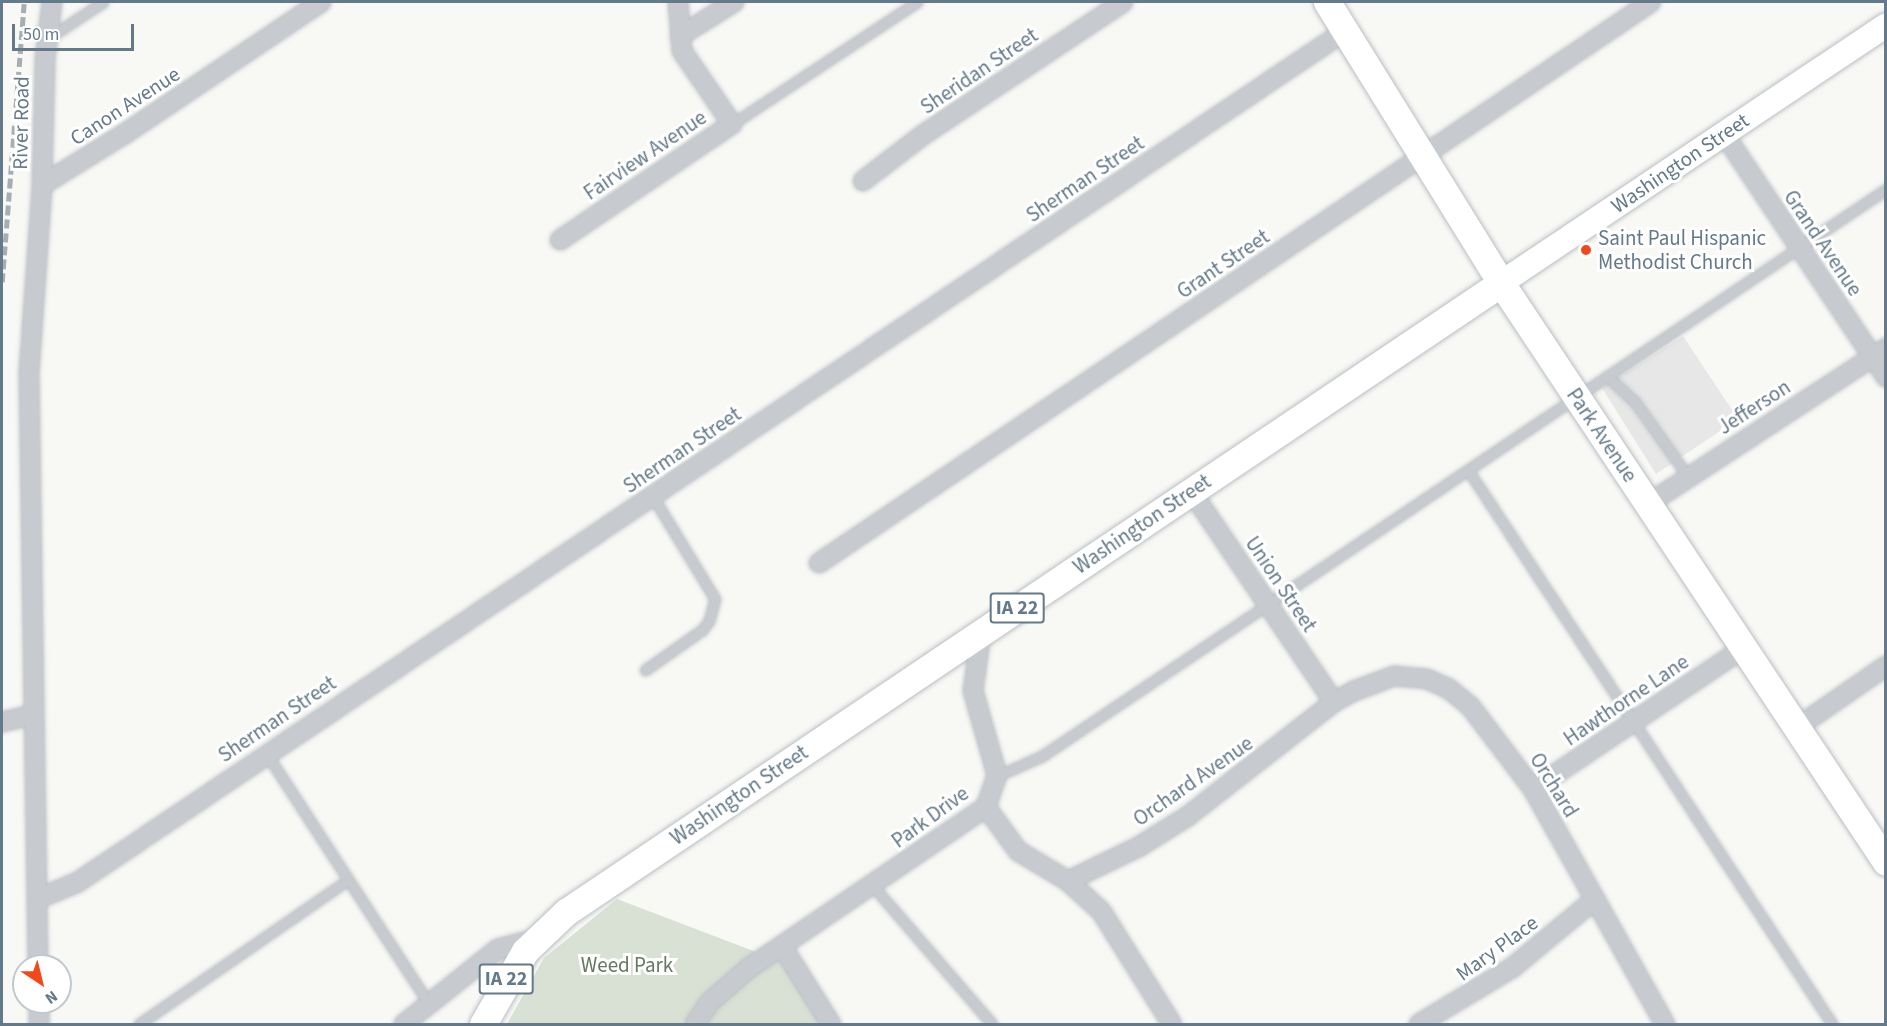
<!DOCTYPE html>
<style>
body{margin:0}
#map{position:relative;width:1887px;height:1026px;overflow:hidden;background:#f8f8f5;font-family:"Source Sans 3",sans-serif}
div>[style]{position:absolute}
.built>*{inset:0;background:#e6e7e6}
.green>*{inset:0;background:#d9e1d5}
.roads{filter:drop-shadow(0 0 2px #b9bfc3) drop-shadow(0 0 2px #b9bfc3)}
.lane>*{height:9px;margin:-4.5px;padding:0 4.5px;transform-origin:4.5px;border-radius:4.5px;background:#c7cbcf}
.street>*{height:18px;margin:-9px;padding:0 9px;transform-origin:9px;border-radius:9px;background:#c7cbcf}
.secondary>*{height:24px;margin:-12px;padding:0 12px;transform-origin:12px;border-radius:12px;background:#fff}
.primary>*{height:27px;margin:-13.5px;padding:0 13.5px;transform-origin:13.5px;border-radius:13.5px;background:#fff}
.rail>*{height:4.5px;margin-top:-2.25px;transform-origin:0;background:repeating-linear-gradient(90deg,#a7aeb3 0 9px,transparent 0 13.5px)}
.dots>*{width:16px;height:16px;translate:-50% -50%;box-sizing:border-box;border:3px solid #fff;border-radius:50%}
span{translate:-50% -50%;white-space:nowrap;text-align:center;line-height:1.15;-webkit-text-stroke:6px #fff;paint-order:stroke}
.shield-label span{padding:2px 4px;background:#fff;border:2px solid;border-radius:4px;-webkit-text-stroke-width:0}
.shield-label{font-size:20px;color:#647989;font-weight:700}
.street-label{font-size:21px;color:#647989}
.poi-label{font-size:21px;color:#647989}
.left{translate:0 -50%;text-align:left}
.park-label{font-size:21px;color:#667a60}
.frame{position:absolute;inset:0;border:3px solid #647989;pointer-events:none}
.north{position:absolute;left:12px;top:954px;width:60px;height:60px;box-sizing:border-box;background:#fff;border:2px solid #c1c9d0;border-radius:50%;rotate:145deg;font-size:16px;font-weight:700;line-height:24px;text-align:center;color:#647989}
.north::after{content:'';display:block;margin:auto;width:21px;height:27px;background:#f3491a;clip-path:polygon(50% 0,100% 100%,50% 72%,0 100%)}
.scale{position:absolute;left:12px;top:24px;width:122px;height:27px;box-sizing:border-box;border:3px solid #647989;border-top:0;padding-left:8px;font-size:18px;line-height:21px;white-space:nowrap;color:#647989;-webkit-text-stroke:4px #fff;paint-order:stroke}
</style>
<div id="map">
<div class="built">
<i style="clip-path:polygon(1683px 336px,1738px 419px,1656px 474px,1602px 388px)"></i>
</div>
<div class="green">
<i style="clip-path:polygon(617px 899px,785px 963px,823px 1024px,507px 1024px,544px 958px)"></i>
</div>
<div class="roads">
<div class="lane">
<i style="left:47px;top:39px;width:67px;rotate:-33.5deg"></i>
<i style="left:732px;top:124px;width:222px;rotate:-33.4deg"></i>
<i style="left:1607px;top:376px;width:38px;rotate:43deg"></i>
<i style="left:1635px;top:402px;width:93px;rotate:54.6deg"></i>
<i style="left:1468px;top:470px;width:663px;rotate:56.69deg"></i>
<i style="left:645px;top:670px;width:70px;rotate:-35.1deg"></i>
<i style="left:702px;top:630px;width:11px;rotate:-52deg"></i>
<i style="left:709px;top:621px;width:23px;rotate:-75deg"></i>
<i style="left:715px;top:599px;width:119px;rotate:-121.3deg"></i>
<i style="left:266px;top:753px;width:299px;rotate:57deg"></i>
<i style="left:997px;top:776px;width:49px;rotate:-24deg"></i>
<i style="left:1042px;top:756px;width:1017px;rotate:-33.89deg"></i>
<i style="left:872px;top:885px;width:184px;rotate:49.2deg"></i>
<i style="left:139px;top:1024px;width:252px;rotate:-34.6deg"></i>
</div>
<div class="street">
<i style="left:680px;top:36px;width:64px;rotate:-32.2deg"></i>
<i style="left:1724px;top:134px;width:292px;rotate:56.3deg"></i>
<i style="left:863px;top:181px;width:76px;rotate:-37.5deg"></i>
<i style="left:923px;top:135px;width:240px;rotate:-33.6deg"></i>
<i style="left:42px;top:185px;width:99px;rotate:-31.8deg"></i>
<i style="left:126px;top:133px;width:235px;rotate:-33.9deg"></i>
<i style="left:560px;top:240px;width:207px;rotate:-34deg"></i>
<i style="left:732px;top:124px;width:88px;rotate:-124.4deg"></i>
<i style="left:682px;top:51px;width:49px;rotate:-94.7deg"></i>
<i style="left:1191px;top:491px;width:255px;rotate:55.9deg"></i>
<i style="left:1648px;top:504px;width:285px;rotate:-33.2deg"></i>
<i style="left:819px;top:563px;width:1003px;rotate:-33.99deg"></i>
<i style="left:2px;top:722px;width:31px;rotate:-13deg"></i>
<i style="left:1796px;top:728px;width:109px;rotate:-34.6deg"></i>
<i style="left:1533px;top:789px;width:254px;rotate:-33.8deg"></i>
<i style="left:986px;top:807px;width:54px;rotate:54deg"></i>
<i style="left:1018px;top:851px;width:58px;rotate:31deg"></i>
<i style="left:1068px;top:881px;width:45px;rotate:42.3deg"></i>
<i style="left:1101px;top:911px;width:133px;rotate:57.9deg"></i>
<i style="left:1068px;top:881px;width:80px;rotate:-25.9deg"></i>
<i style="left:1140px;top:846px;width:57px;rotate:-32deg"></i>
<i style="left:1188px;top:816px;width:185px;rotate:-38deg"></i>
<i style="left:1334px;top:702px;width:23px;rotate:-29deg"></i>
<i style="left:1354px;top:691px;width:43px;rotate:-20.6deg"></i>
<i style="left:1394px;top:676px;width:33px;rotate:5deg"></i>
<i style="left:1427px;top:679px;width:24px;rotate:24deg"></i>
<i style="left:1449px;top:689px;width:27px;rotate:39deg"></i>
<i style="left:1470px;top:706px;width:104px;rotate:52.8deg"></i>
<i style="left:1533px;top:789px;width:270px;rotate:60.7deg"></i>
<i style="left:40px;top:898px;width:41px;rotate:-22.8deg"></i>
<i style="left:78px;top:882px;width:1526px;rotate:-33.89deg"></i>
<i style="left:782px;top:946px;width:92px;rotate:57.9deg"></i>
<i style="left:38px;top:966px;width:593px;rotate:-90.87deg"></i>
<i style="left:29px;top:373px;width:188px;rotate:-86deg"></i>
<i style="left:42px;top:185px;width:126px;rotate:-88.6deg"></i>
<i style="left:45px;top:59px;width:57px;rotate:-83deg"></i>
<i style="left:39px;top:1002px;width:22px;rotate:90deg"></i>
<i style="left:404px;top:1024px;width:120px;rotate:-38.6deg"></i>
<i style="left:498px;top:949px;width:39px;rotate:-15deg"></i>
<i style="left:695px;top:1024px;width:27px;rotate:-56deg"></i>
<i style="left:710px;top:1002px;width:52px;rotate:-41.1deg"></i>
<i style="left:749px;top:968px;width:287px;rotate:-34.2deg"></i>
<i style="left:986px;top:807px;width:34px;rotate:-71deg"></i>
<i style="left:997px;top:775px;width:87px;rotate:-105.9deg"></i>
<i style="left:973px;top:691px;width:59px;rotate:-82.1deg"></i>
<i style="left:1419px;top:1024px;width:109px;rotate:-31.1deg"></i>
<i style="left:1512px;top:968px;width:108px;rotate:-39.7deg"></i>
</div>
<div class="secondary">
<i style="left:1501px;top:283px;width:463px;rotate:-33.8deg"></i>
</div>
<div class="primary">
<i style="left:1327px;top:2px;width:331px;rotate:58.2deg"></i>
<i style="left:1501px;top:283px;width:695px;rotate:56.38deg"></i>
<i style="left:483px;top:1024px;width:84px;rotate:-60.1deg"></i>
<i style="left:525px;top:951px;width:57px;rotate:-43.6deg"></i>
<i style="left:566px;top:912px;width:1127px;rotate:-33.93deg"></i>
</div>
</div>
<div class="rail">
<i style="left:2px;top:282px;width:281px;rotate:-85.5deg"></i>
</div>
<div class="dots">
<i style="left:1586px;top:250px;background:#f3491a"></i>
</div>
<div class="shield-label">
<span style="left:1017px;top:608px">IA 22</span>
<span style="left:506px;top:979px">IA 22</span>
</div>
<div class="street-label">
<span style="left:979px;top:71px;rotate:-34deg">Sheridan Street</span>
<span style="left:125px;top:106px;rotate:-33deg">Canon Avenue</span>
<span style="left:21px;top:123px;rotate:-89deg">River Road</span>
<span style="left:645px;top:155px;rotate:-34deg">Fairview Avenue</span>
<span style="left:1680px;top:163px;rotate:-34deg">Washington Street</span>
<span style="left:1085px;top:179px;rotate:-34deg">Sherman Street</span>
<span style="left:1823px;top:243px;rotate:56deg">Grand Avenue</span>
<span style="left:1223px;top:264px;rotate:-34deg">Grant Street</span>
<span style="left:1754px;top:407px;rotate:-33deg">Jefferson</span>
<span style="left:1602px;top:435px;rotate:56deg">Park Avenue</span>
<span style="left:682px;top:450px;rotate:-34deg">Sherman Street</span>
<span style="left:1142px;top:524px;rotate:-34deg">Washington Street</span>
<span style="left:1281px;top:584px;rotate:56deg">Union Street</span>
<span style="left:1626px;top:700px;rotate:-34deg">Hawthorne Lane</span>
<span style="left:277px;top:719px;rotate:-34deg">Sherman Street</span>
<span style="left:1193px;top:781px;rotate:-35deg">Orchard Avenue</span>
<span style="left:1554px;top:785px;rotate:58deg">Orchard</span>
<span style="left:739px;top:795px;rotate:-34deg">Washington Street</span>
<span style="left:930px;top:817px;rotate:-36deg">Park Drive</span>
<span style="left:1497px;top:948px;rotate:-36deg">Mary Place</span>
</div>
<div class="poi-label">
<span class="left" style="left:1598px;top:250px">Saint Paul Hispanic<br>Methodist Church</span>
</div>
<div class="park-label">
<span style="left:627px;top:965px">Weed Park</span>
</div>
<div class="frame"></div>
<div class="north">N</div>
<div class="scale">50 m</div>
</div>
